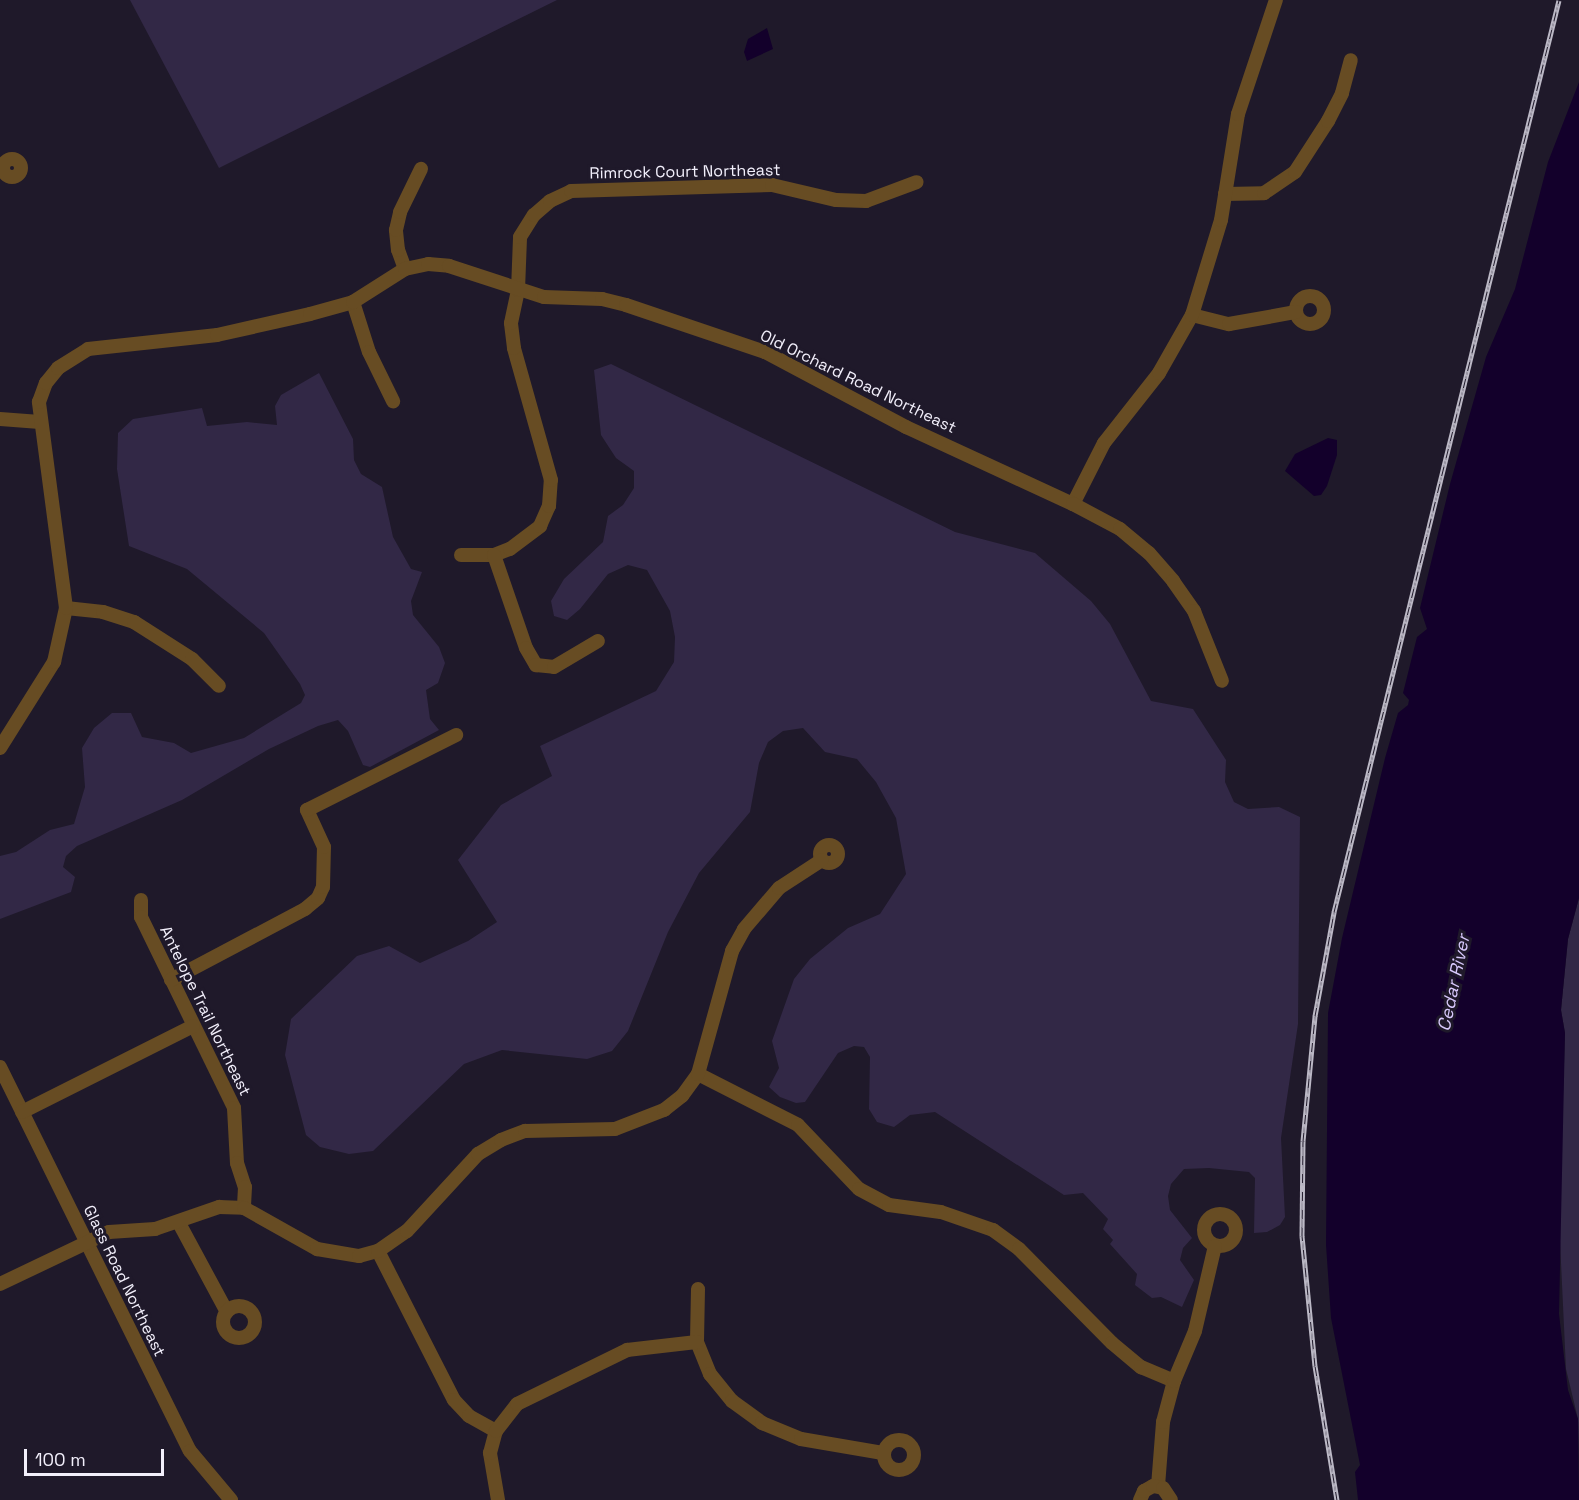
<!DOCTYPE html>
<style>
body{margin:0}
#map{position:relative;width:1579px;height:1500px;overflow:hidden;background:#1f192a;font-family:"Space Grotesk",sans-serif}
div>[style]{position:absolute}
.green>*{inset:0;background:#322846}
.water>*{inset:0;background:#13002b}
.minor>*{height:14px;margin:-7px;padding:0 7px;transform-origin:7px;border-radius:7px;background:#674c23}
.minor>.ring{margin:-7px;padding:0;box-sizing:content-box;background:none;border:14px solid #674c23;border-radius:50%}
.rail>*{height:5px;margin-top:-2.5px;transform-origin:0;background:repeating-linear-gradient(90deg,#1f192a 0 9px,#bcb9c6 0 18px);box-sizing:border-box;border-block:2px solid #bcb9c6}
span{translate:-50% -50%;white-space:nowrap;text-align:center;line-height:1.15;-webkit-text-stroke:6px #1f192a;paint-order:stroke}
.street-label{font-size:16px;color:#f2effb}
.water-label{font-size:18px;color:#d7c8fb;font-style:italic}
.scale{position:absolute;left:24px;top:1449px;width:140px;height:27px;box-sizing:border-box;border:3px solid #f2effb;border-top:0;padding-left:8px;font-size:18px;line-height:21px;white-space:nowrap;color:#f2effb;-webkit-text-stroke:4px #1f192a;paint-order:stroke}
</style>
<div id="map">
<div class="green">
<i style="clip-path:polygon(130px 0,557px 0,219px 168px)"></i>
<i style="clip-path:polygon(611px 364px,955px 532px,1035px 553px,1091px 601px,1110px 624px,1151px 701px,1193px 709px,1226px 760px,1225px 782px,1234px 802px,1248px 809px,1279px 807px,1300px 817px,1298px 1024px,1281px 1138px,1285px 1217px,1280px 1225px,1267px 1232px,1254px 1233px,1255px 1178px,1249px 1172px,1209px 1168px,1184px 1169px,1171px 1184px,1168px 1196px,1170px 1210px,1192px 1238px,1183px 1248px,1180px 1260px,1194px 1280px,1182px 1307px,1161px 1297px,1152px 1298px,1135px 1285px,1137px 1274px,1110px 1244px,1113px 1240px,1103px 1229px,1108px 1219px,1083px 1193px,1064px 1195px,935px 1112px,910px 1115px,894px 1127px,877px 1122px,869px 1109px,870px 1057px,864px 1047px,854px 1046px,838px 1053px,805px 1102px,796px 1103px,780px 1097px,769px 1087px,779px 1068px,772px 1041px,794px 979px,810px 959px,848px 928px,880px 914px,906px 874px,896px 818px,876px 782px,857px 759px,825px 752px,803px 728px,783px 731px,768px 742px,759px 763px,750px 812px,699px 873px,668px 932px,628px 1031px,612px 1051px,587px 1059px,502px 1050px,464px 1064px,373px 1151px,349px 1154px,320px 1147px,306px 1135px,285px 1055px,291px 1019px,357px 956px,389px 946px,420px 963px,468px 941px,497px 922px,458px 860px,501px 805px,552px 776px,540px 746px,656px 691px,674px 662px,675px 637px,670px 611px,647px 570px,628px 565px,608px 574px,580px 609px,567px 620px,554px 616px,551px 601px,564px 579px,603px 542px,608px 516px,623px 505px,634px 488px,634px 471px,616px 458px,601px 435px,594px 370px)"></i>
<i style="clip-path:polygon(319px 373px,353px 439px,354px 460px,361px 474px,382px 487px,393px 537px,411px 569px,422px 572px,411px 601px,413px 615px,439px 647px,445px 663px,438px 683px,426px 690px,430px 719px,439px 730px,370px 767px,363px 765px,348px 731px,338px 720px,318px 726px,269px 749px,182px 800px,77px 846px,66px 856px,63px 867px,75px 877px,71px 892px,0 919px,0 856px,16px 852px,50px 830px,74px 824px,85px 787px,82px 748px,94px 728px,112px 713px,131px 713px,142px 737px,174px 743px,191px 753px,244px 738px,301px 703px,305px 695px,300px 684px,264px 633px,187px 569px,129px 546px,117px 469px,118px 433px,133px 419px,202px 408px,207px 426px,247px 422px,277px 425px,275px 406px,281px 395px)"></i>
<i style="clip-path:polygon(1579px 898px,1579px 1459px,1578px 1419px,1566px 1369px,1559px 1220px,1565px 1033px,1561px 1010px,1568px 939px)"></i>
</div>
<div class="water">
<i style="clip-path:polygon(767px 28px,773px 49px,747px 61px,744px 52px,748px 39px)"></i>
<i style="clip-path:polygon(1579px 82px,1579px 898px,1568px 939px,1561px 1010px,1565px 1033px,1559px 1314px,1568px 1390px,1578px 1419px,1579px 1500px,1358px 1500px,1355px 1472px,1360px 1465px,1331px 1318px,1326px 1245px,1328px 1013px,1342px 938px,1385px 758px,1398px 713px,1408px 705px,1409px 700px,1403px 693px,1417px 637px,1427px 629px,1420px 608px,1450px 484px,1486px 357px,1515px 289px,1548px 162px)"></i>
<i style="clip-path:polygon(1328px 438px,1337px 440px,1337px 455px,1327px 486px,1321px 495px,1314px 496px,1285px 471px,1295px 454px)"></i>
</div>
<div class="minor">
<i class="ring" style="left:3px;top:159px;width:4px;height:4px"></i>
<i style="left:1225px;top:194px;width:39px;rotate:-1deg"></i>
<i style="left:1264px;top:193px;width:37px;rotate:-34deg"></i>
<i style="left:1295px;top:172px;width:61px;rotate:-57.1deg"></i>
<i style="left:1328px;top:121px;width:31px;rotate:-63deg"></i>
<i style="left:1342px;top:93px;width:34px;rotate:-75deg"></i>
<i style="left:405px;top:269px;width:20px;rotate:-110deg"></i>
<i style="left:398px;top:250px;width:20px;rotate:-96deg"></i>
<i style="left:396px;top:230px;width:18px;rotate:-77deg"></i>
<i style="left:400px;top:212px;width:48px;rotate:-64deg"></i>
<i class="ring" style="left:1296px;top:296px;width:14px;height:14px"></i>
<i style="left:353px;top:302px;width:52px;rotate:72.3deg"></i>
<i style="left:369px;top:352px;width:55px;rotate:63.9deg"></i>
<i style="left:1192px;top:315px;width:38px;rotate:14deg"></i>
<i style="left:1229px;top:324px;width:68px;rotate:-10.2deg"></i>
<i style="left:0;top:419px;width:40px;rotate:4.3deg"></i>
<i style="left:1073px;top:504px;width:68px;rotate:-63.1deg"></i>
<i style="left:1104px;top:443px;width:89px;rotate:-51.8deg"></i>
<i style="left:1159px;top:373px;width:67px;rotate:-60.4deg"></i>
<i style="left:1192px;top:315px;width:99px;rotate:-73deg"></i>
<i style="left:1221px;top:220px;width:107px;rotate:-80.9deg"></i>
<i style="left:1238px;top:114px;width:120px;rotate:-71.6deg"></i>
<i style="left:461px;top:555px;width:33px"></i>
<i style="left:494px;top:555px;width:17px;rotate:-21deg"></i>
<i style="left:510px;top:549px;width:38px;rotate:-37deg"></i>
<i style="left:540px;top:526px;width:22px;rotate:-66deg"></i>
<i style="left:549px;top:506px;width:26px;rotate:-86deg"></i>
<i style="left:551px;top:480px;width:137px;rotate:-105.7deg"></i>
<i style="left:514px;top:348px;width:25px;rotate:-97deg"></i>
<i style="left:511px;top:323px;width:34px;rotate:-78deg"></i>
<i style="left:518px;top:290px;width:53px;rotate:-87.8deg"></i>
<i style="left:520px;top:237px;width:26px;rotate:-58deg"></i>
<i style="left:534px;top:215px;width:21px;rotate:-41deg"></i>
<i style="left:550px;top:201px;width:23px;rotate:-25deg"></i>
<i style="left:571px;top:191px;width:201px;rotate:-1.7deg"></i>
<i style="left:772px;top:185px;width:66px;rotate:13.2deg"></i>
<i style="left:836px;top:200px;width:30px;rotate:2deg"></i>
<i style="left:866px;top:201px;width:54px;rotate:-20.4deg"></i>
<i style="left:494px;top:555px;width:98px;rotate:71deg"></i>
<i style="left:526px;top:648px;width:20px;rotate:60deg"></i>
<i style="left:536px;top:665px;width:18px;rotate:6deg"></i>
<i style="left:554px;top:667px;width:51px;rotate:-30.6deg"></i>
<i style="left:66px;top:608px;width:37px;rotate:6deg"></i>
<i style="left:103px;top:612px;width:33px;rotate:18deg"></i>
<i style="left:134px;top:622px;width:69px;rotate:32.5deg"></i>
<i style="left:192px;top:659px;width:38px;rotate:45deg"></i>
<i style="left:0;top:748px;width:102px;rotate:-57.9deg"></i>
<i style="left:54px;top:662px;width:55px;rotate:-77.5deg"></i>
<i style="left:66px;top:608px;width:208px;rotate:-97.5deg"></i>
<i style="left:39px;top:402px;width:20px;rotate:-70deg"></i>
<i style="left:46px;top:383px;width:19px;rotate:-51deg"></i>
<i style="left:58px;top:368px;width:36px;rotate:-32deg"></i>
<i style="left:88px;top:349px;width:130px;rotate:-6.2deg"></i>
<i style="left:217px;top:335px;width:95px;rotate:-12.7deg"></i>
<i style="left:310px;top:314px;width:45px;rotate:-15.6deg"></i>
<i style="left:353px;top:302px;width:62px;rotate:-32.4deg"></i>
<i style="left:405px;top:269px;width:24px;rotate:-12deg"></i>
<i style="left:428px;top:264px;width:21px;rotate:5deg"></i>
<i style="left:449px;top:266px;width:100px;rotate:18.1deg"></i>
<i style="left:544px;top:297px;width:58px;rotate:2deg"></i>
<i style="left:602px;top:299px;width:25px;rotate:14deg"></i>
<i style="left:626px;top:305px;width:147px;rotate:18.7deg"></i>
<i style="left:765px;top:352px;width:160px;rotate:28deg"></i>
<i style="left:906px;top:427px;width:184px;rotate:24.8deg"></i>
<i style="left:1073px;top:504px;width:53px;rotate:28deg"></i>
<i style="left:1120px;top:529px;width:38px;rotate:40deg"></i>
<i style="left:1149px;top:553px;width:37px;rotate:49deg"></i>
<i style="left:1173px;top:581px;width:37px;rotate:55deg"></i>
<i style="left:1194px;top:611px;width:75px;rotate:68.2deg"></i>
<i class="ring" style="left:820px;top:845px;width:4px;height:4px"></i>
<i style="left:141px;top:900px;width:17px;rotate:90deg"></i>
<i style="left:141px;top:917px;width:212px;rotate:64deg"></i>
<i style="left:234px;top:1108px;width:55px;rotate:86.9deg"></i>
<i style="left:237px;top:1163px;width:25px;rotate:72deg"></i>
<i style="left:245px;top:1187px;width:21px;rotate:93deg"></i>
<i style="left:171px;top:980px;width:152px;rotate:-27.9deg"></i>
<i style="left:305px;top:909px;width:17px;rotate:-40deg"></i>
<i style="left:318px;top:898px;width:12px;rotate:-66deg"></i>
<i style="left:323px;top:887px;width:40px;rotate:-88.6deg"></i>
<i style="left:324px;top:847px;width:41px;rotate:-114.7deg"></i>
<i style="left:307px;top:810px;width:167px;rotate:-26.7deg"></i>
<i style="left:0;top:1067px;width:428px;rotate:63.7deg"></i>
<i style="left:190px;top:1451px;width:64px;rotate:50.1deg"></i>
<i style="left:698px;top:1074px;width:112px;rotate:27deg"></i>
<i style="left:798px;top:1125px;width:88px;rotate:46.4deg"></i>
<i style="left:859px;top:1189px;width:34px;rotate:28deg"></i>
<i style="left:889px;top:1205px;width:52px;rotate:7.7deg"></i>
<i style="left:941px;top:1212px;width:55px;rotate:19.1deg"></i>
<i style="left:993px;top:1230px;width:32px;rotate:36deg"></i>
<i style="left:1019px;top:1249px;width:132px;rotate:45.3deg"></i>
<i style="left:1112px;top:1343px;width:38px;rotate:40deg"></i>
<i style="left:1141px;top:1367px;width:36px;rotate:23deg"></i>
<i style="left:22px;top:1112px;width:191px;rotate:-26.7deg"></i>
<i class="ring" style="left:1204px;top:1214px;width:18px;height:18px"></i>
<i style="left:179px;top:1223px;width:101px;rotate:61.7deg"></i>
<i style="left:378px;top:1251px;width:167px;rotate:63deg"></i>
<i style="left:454px;top:1400px;width:22px;rotate:47deg"></i>
<i style="left:469px;top:1416px;width:31px;rotate:29deg"></i>
<i style="left:0;top:1284px;width:121px;rotate:-25.5deg"></i>
<i style="left:109px;top:1232px;width:46px;rotate:-3.7deg"></i>
<i style="left:155px;top:1229px;width:68px;rotate:-19deg"></i>
<i style="left:219px;top:1207px;width:25px;rotate:2deg"></i>
<i style="left:244px;top:1208px;width:84px;rotate:29.3deg"></i>
<i style="left:317px;top:1249px;width:43px;rotate:9.5deg"></i>
<i style="left:359px;top:1256px;width:20px;rotate:-15deg"></i>
<i style="left:378px;top:1251px;width:35px;rotate:-35deg"></i>
<i style="left:407px;top:1231px;width:105px;rotate:-47.3deg"></i>
<i style="left:478px;top:1154px;width:27px;rotate:-31deg"></i>
<i style="left:501px;top:1140px;width:26px;rotate:-21deg"></i>
<i style="left:525px;top:1131px;width:90px;rotate:-1.3deg"></i>
<i style="left:615px;top:1129px;width:53px;rotate:-21.2deg"></i>
<i style="left:664px;top:1110px;width:23px;rotate:-38deg"></i>
<i style="left:682px;top:1096px;width:27px;rotate:-54deg"></i>
<i style="left:698px;top:1074px;width:128px;rotate:-74.5deg"></i>
<i style="left:732px;top:951px;width:25px;rotate:-61deg"></i>
<i style="left:744px;top:929px;width:54px;rotate:-49.5deg"></i>
<i style="left:779px;top:888px;width:51px;rotate:-33.1deg"></i>
<i style="left:698px;top:1289px;width:53px;rotate:91.1deg"></i>
<i style="left:697px;top:1342px;width:35px;rotate:68deg"></i>
<i style="left:710px;top:1374px;width:35px;rotate:51deg"></i>
<i style="left:732px;top:1401px;width:37px;rotate:36deg"></i>
<i style="left:762px;top:1423px;width:42px;rotate:22.3deg"></i>
<i style="left:801px;top:1439px;width:83px;rotate:9.7deg"></i>
<i class="ring" style="left:223px;top:1306px;width:18px;height:18px"></i>
<i class="ring" style="left:884px;top:1440px;width:16px;height:16px"></i>
<i style="left:1158px;top:1486px;width:64px;rotate:-85.5deg"></i>
<i style="left:1163px;top:1422px;width:42px;rotate:-75deg"></i>
<i style="left:1174px;top:1381px;width:54px;rotate:-67.2deg"></i>
<i style="left:1195px;top:1331px;width:87px;rotate:-76.8deg"></i>
<i style="left:498px;top:1500px;width:48px;rotate:-99.7deg"></i>
<i style="left:490px;top:1453px;width:23px;rotate:-75deg"></i>
<i style="left:496px;top:1431px;width:34px;rotate:-52deg"></i>
<i style="left:517px;top:1404px;width:123px;rotate:-26.1deg"></i>
<i style="left:627px;top:1350px;width:70px;rotate:-6.5deg"></i>
<i style="left:1140px;top:1500px;width:10px;rotate:-66deg"></i>
<i style="left:1144px;top:1491px;width:10px;rotate:-29deg"></i>
<i style="left:1153px;top:1486px;width:10px;rotate:11deg"></i>
<i style="left:1163px;top:1488px;width:14px;rotate:56deg"></i>
</div>
<div class="rail">
<i style="left:1337px;top:1500px;width:136px;rotate:-99.3deg"></i>
<i style="left:1315px;top:1366px;width:131px;rotate:-95.7deg"></i>
<i style="left:1302px;top:1236px;width:95px;rotate:-89.4deg"></i>
<i style="left:1303px;top:1141px;width:126px;rotate:-84.5deg"></i>
<i style="left:1315px;top:1016px;width:106px;rotate:-79.6deg"></i>
<i style="left:1334px;top:912px;width:939px;rotate:-76.14deg"></i>
</div>
<div class="street-label">
<span style="left:685px;top:172px;rotate:-1deg">Rimrock Court Northeast</span>
<span style="left:858px;top:382px;rotate:26deg">Old Orchard Road Northeast</span>
<span style="left:205px;top:1011px;rotate:64deg">Antelope Trail Northeast</span>
<span style="left:124px;top:1281px;rotate:64deg">Glass Road Northeast</span>
</div>
<div class="water-label">
<span style="left:1454px;top:983px;rotate:-78deg">Cedar River</span>
</div>
<div class="scale">100 m</div>
</div>
